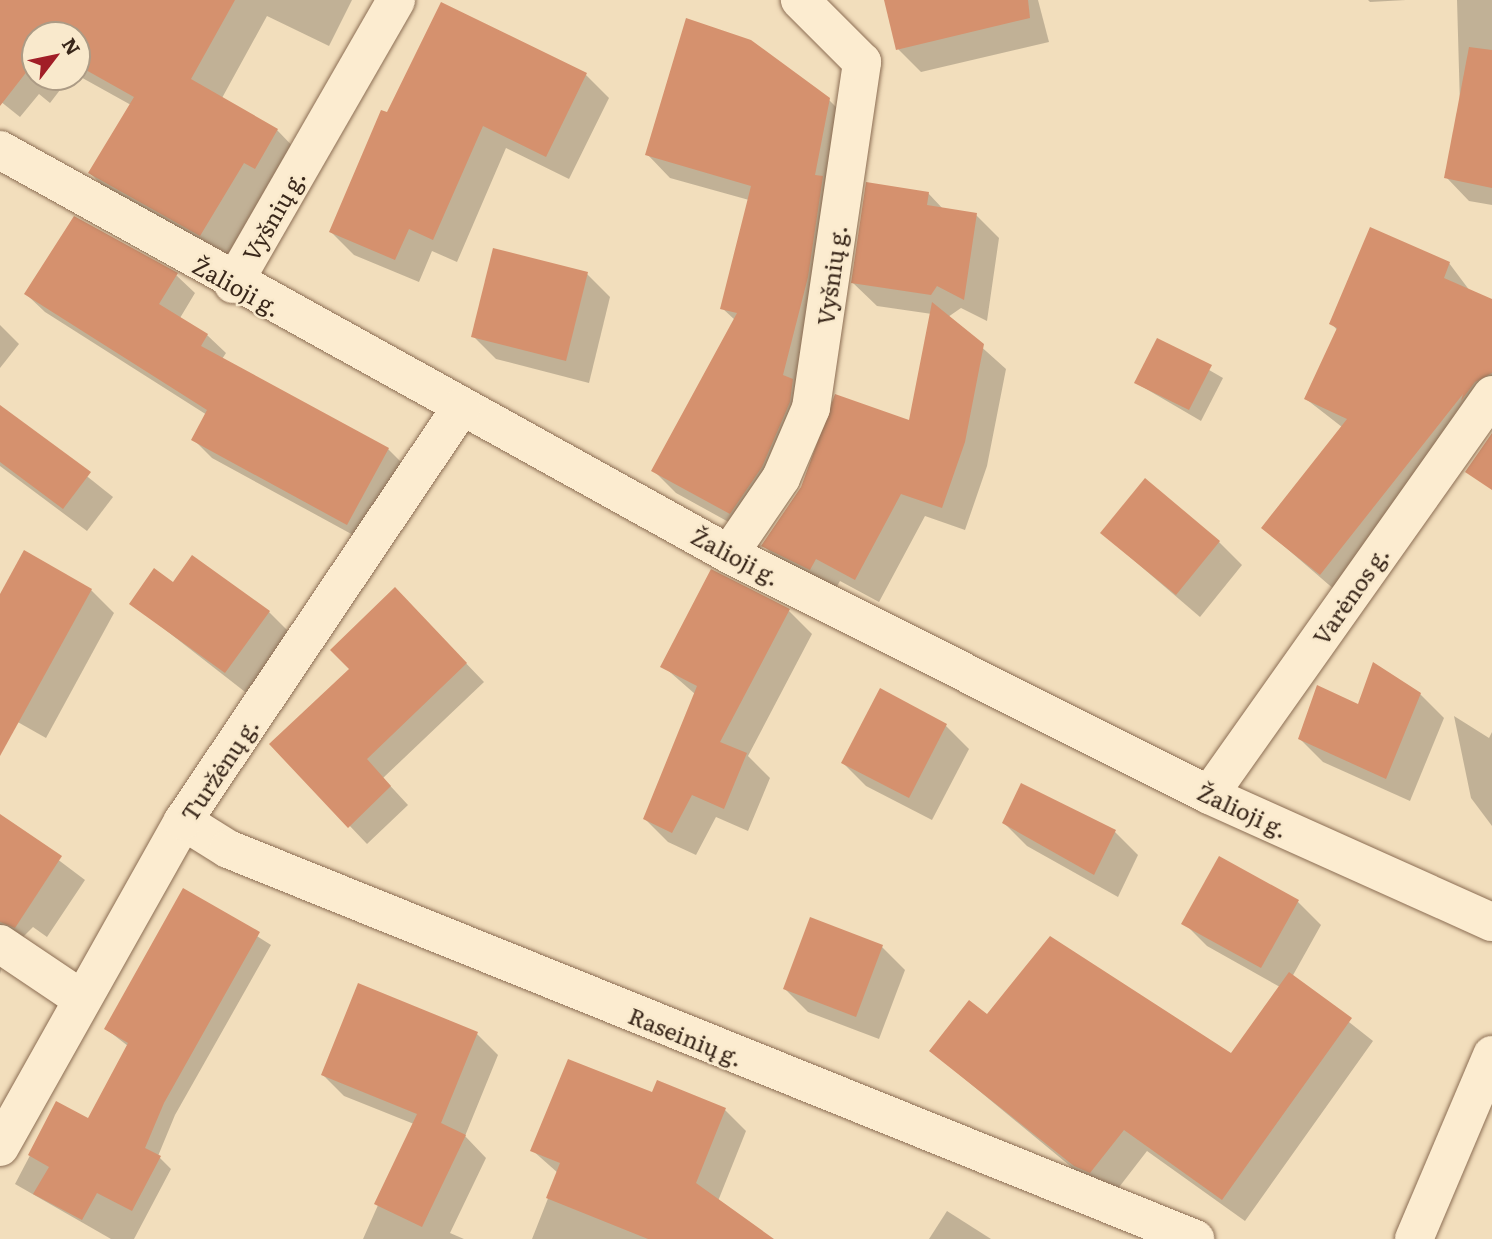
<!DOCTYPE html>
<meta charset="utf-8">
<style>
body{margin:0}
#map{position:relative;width:1492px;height:1239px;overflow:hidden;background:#f2debc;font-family:Literata,serif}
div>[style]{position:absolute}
.shadow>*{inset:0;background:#0003}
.building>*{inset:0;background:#d5916e}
.roads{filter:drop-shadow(0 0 2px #8c6e54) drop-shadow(0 0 2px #8c6e54)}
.minor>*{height:38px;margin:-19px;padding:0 19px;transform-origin:19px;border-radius:19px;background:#fcecd0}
span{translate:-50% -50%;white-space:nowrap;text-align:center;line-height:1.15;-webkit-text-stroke:5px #f9e9cc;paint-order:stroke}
.street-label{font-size:23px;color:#39271a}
.north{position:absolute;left:21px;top:21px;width:70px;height:70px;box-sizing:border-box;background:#f9e9cc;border:2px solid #ac9b85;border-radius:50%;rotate:58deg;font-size:19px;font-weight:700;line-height:28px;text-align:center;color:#39271a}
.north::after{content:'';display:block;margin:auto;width:24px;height:32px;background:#a11e27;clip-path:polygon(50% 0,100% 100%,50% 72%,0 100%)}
</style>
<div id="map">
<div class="shadow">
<i style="clip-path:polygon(0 0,352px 0,329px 46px,267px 16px,222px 98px,277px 130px,303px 157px,227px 261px,116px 200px,90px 173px,131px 105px,77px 75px,77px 35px,35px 35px,35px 77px,70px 77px,50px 103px,39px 94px,20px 117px,0 101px)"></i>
<i style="clip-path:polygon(886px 0,1038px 0,1049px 42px,921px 72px,898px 49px)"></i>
<i style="clip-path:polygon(1368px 0,1406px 0,1370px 2px)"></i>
<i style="clip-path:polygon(1457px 0,1492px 0,1492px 205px,1469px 201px,1446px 177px,1460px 106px)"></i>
<i style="clip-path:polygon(586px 75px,609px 98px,569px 179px,506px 148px,457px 262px,432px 251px,419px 282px,354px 255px,331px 232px,388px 114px)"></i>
<i style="clip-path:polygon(829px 100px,852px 123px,831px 301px,754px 536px,676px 493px,653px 470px,735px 320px,722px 308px,749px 200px,670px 178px,647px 154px)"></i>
<i style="clip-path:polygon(928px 193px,944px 210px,976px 215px,999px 238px,987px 321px,961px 308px,948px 317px,1006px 369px,987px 466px,965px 530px,925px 516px,879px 602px,840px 581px,834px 592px,787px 569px,763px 545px,910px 422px,932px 314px,877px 306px,853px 283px)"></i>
<i style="clip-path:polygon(1449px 263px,1470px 291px,1492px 300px,1492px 396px,1343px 597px,1263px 528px,1342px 427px,1306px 399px,1338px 331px,1331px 323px)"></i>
<i style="clip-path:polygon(587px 274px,610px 297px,589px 383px,496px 359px,473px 336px)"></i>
<i style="clip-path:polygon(176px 275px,195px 293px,180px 318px,207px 335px,226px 353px,222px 359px,388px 449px,407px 468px,366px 542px,212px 458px,193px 439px,207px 415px,45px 312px,26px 294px)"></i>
<i style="clip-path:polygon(0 325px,19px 344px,0 368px)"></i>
<i style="clip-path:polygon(1157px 340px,1223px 378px,1201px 421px,1136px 383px)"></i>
<i style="clip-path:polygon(0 407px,113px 497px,87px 531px,0 466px)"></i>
<i style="clip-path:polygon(1102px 533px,1219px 542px,1242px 565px,1200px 617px)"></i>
<i style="clip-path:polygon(173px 584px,269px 612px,292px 635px,249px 695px,131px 603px)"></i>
<i style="clip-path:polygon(91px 590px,114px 613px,46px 738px,0 712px,0 598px)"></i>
<i style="clip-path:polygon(413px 608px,484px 682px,383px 778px,408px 805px,367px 844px,272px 744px)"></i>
<i style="clip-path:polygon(789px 611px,812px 634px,748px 756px,770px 778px,748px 831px,716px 817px,696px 855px,668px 842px,645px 819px,695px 694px,663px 666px)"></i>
<i style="clip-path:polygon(880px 691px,946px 726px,969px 749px,932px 820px,866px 786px,843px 763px)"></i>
<i style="clip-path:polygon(1420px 694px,1444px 718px,1410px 801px,1323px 762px,1300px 739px,1359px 706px)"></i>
<i style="clip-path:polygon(1454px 716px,1489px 738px,1492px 732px,1492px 826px,1471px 798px)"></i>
<i style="clip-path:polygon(1022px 785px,1115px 832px,1138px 855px,1118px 897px,1027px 846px,1004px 823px)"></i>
<i style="clip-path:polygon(0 816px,85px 880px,47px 937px,33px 927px,5px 955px,0 974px)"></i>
<i style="clip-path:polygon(184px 890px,271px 945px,175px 1115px,158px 1156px,171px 1169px,134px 1239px,111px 1239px,15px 1184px,57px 1104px,89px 1120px,128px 1046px,106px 1029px)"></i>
<i style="clip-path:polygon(1298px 902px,1321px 925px,1292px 977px,1373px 1041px,1245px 1221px,1147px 1151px,1113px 1195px,1098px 1189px,931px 1051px,988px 1017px,1232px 1056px,1280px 987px,1207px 946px,1184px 923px)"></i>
<i style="clip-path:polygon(882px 947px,905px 970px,879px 1039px,808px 1012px,785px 989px)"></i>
<i style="clip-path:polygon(477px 1034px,498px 1055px,465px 1136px,486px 1158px,450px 1233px,464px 1239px,363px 1239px,414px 1124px,344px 1096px,323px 1075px)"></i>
<i style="clip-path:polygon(658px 1082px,725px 1110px,746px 1131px,718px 1201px,766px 1239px,532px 1239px,558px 1173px,532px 1150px,653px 1095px)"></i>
<i style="clip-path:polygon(947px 1211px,991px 1239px,929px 1239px)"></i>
</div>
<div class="building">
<i style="clip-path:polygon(0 0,235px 0,191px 79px,278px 129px,255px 169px,244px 163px,200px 236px,88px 173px,134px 97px,77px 65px,77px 35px,35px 35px,35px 61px,0 106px)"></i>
<i style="clip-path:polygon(884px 0,1028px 0,1030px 18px,896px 50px)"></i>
<i style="clip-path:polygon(441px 2px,587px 73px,546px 157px,483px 126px,433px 240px,409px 229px,395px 260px,329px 232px,381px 110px,387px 112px)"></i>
<i style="clip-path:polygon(686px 18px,751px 40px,830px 98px,815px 175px,823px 176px,808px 277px,783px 375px,793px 379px,790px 402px,762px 467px,730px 514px,651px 471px,737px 313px,720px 309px,751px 186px,645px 155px)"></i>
<i style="clip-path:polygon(1469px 47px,1492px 50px,1492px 188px,1444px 178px)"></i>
<i style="clip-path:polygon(866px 182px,929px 192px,927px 205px,977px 213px,964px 300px,937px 286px,931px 295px,851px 283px)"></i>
<i style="clip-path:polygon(74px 216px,178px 273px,159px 304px,208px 334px,201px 346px,389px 448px,347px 525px,191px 440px,207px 410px,24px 294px)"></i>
<i style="clip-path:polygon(1370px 227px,1450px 262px,1444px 278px,1492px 299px,1492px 373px,1475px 382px,1461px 401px,1463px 394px,1320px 575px,1261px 528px,1347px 419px,1304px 399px,1337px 328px,1329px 324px)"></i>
<i style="clip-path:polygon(493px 248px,588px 272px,566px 361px,471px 337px)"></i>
<i style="clip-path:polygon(932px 302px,984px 344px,965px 442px,942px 508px,901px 494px,855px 580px,816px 559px,810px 570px,761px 546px,801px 487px,835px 394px,909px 420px)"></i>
<i style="clip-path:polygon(1157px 338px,1212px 365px,1189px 410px,1134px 383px)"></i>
<i style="clip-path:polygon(0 405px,91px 472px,63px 509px,0 462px)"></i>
<i style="clip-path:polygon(1492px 433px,1492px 490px,1465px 472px)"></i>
<i style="clip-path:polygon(1145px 478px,1220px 541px,1176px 595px,1100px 533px)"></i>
<i style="clip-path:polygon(24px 550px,92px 589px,0 756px,0 594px)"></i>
<i style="clip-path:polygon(192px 555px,270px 611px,225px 673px,129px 604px,154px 568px,173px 582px)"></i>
<i style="clip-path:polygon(711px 569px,790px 609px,720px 742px,747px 753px,724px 809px,692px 795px,672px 833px,643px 819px,697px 686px,660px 667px)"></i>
<i style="clip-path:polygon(395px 587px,467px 663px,367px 759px,391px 786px,348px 828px,269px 744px,349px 669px,330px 650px)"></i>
<i style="clip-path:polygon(1373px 662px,1421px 693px,1386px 779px,1298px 739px,1317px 685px,1358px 704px)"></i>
<i style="clip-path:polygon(880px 688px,947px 724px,909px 798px,841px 763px)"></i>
<i style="clip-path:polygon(1021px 783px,1116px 830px,1094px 875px,1002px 823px)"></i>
<i style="clip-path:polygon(0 814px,62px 856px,15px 928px,0 922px)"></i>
<i style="clip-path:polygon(1219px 856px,1299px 900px,1261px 968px,1181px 924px)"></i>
<i style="clip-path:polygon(183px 888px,260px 932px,164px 1103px,145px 1148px,161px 1156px,132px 1211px,97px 1193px,82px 1220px,33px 1194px,49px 1167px,28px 1155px,56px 1101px,88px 1118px,128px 1043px,104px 1029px)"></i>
<i style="clip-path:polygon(810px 917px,883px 945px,856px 1017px,783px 989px)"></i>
<i style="clip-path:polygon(1050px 936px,1231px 1053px,1289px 972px,1352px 1018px,1222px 1200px,1124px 1130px,1090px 1173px,1074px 1166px,929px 1051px,969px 1000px,987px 1014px)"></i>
<i style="clip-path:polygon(358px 983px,478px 1032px,441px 1123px,466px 1135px,422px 1227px,374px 1204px,417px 1114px,321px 1075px)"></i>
<i style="clip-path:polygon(568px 1059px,652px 1092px,657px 1080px,726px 1108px,696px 1183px,774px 1239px,648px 1239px,546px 1198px,560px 1163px,530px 1151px)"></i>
</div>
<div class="roads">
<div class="minor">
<i style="left:0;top:150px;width:833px;rotate:28.99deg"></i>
<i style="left:729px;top:554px;width:537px;rotate:26.66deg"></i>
<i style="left:1209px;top:795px;width:310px;rotate:24.2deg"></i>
<i style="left:233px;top:284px;width:327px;rotate:-60.1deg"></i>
<i style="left:729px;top:554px;width:92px;rotate:-55.6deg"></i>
<i style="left:781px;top:478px;width:76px;rotate:-66.8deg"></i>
<i style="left:811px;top:408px;width:350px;rotate:-81.6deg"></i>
<i style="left:862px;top:62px;width:88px;rotate:-135deg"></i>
<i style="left:1209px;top:795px;width:490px;rotate:-54.7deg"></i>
<i style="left:183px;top:821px;width:53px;rotate:31.9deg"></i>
<i style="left:228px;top:849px;width:1043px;rotate:21.96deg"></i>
<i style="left:0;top:944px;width:95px;rotate:33.9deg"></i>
<i style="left:0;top:1147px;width:374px;rotate:-60.7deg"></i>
<i style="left:183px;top:821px;width:500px;rotate:-56.09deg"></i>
<i style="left:1414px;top:1239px;width:200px;rotate:-67deg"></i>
</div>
</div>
<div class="street-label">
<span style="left:273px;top:215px;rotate:-60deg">Vyšnių g.</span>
<span style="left:831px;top:275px;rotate:-82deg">Vyšnių g.</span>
<span style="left:237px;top:286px;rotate:29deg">Žalioji g.</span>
<span style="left:736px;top:556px;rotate:28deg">Žalioji g.</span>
<span style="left:1350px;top:595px;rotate:-55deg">Varėnos g.</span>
<span style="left:219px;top:769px;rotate:-56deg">Turžėnų g.</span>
<span style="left:1243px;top:810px;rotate:25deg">Žalioji g.</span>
<span style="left:686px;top:1036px;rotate:22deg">Raseinių g.</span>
</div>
<div class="north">N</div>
</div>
